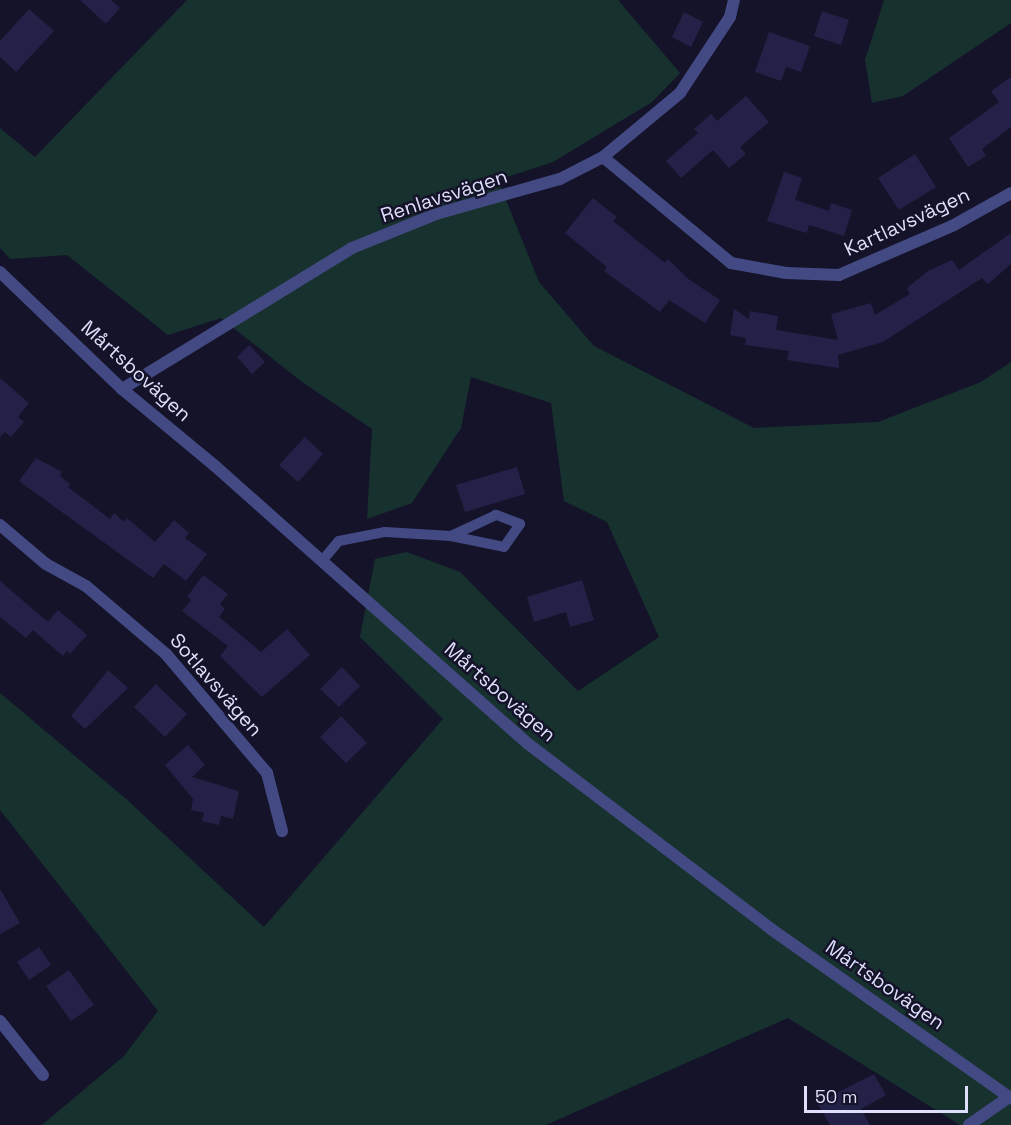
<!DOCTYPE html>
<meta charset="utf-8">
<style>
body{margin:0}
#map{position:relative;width:1011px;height:1125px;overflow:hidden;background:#141329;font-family:"Space Grotesk",sans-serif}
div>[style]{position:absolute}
.green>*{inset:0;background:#17322e}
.building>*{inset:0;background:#242148}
.service>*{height:10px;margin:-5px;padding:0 5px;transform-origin:5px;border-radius:5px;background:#434983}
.minor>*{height:12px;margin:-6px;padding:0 6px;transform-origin:6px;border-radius:6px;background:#434983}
.tertiary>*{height:12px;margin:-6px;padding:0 6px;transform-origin:6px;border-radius:6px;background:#434983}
span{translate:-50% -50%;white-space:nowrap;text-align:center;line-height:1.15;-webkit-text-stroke:5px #141329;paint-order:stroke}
.street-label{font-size:20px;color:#dedffc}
.scale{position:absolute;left:804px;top:1086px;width:164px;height:27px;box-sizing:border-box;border:3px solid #dedffc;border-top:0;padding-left:8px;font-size:18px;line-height:21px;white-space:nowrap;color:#dedffc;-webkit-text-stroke:4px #141329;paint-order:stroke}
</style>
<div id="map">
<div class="green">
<i style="clip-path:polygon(187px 0,618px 0,680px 73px,652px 102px,553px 162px,498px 180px,539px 282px,594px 346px,754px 428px,878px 422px,981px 382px,1011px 362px,1011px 1125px,960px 1125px,788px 1018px,546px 1125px,42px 1125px,124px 1056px,158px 1011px,0 810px,0 693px,125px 798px,264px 927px,443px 719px,360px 637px,375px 559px,407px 552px,460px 572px,578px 691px,659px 637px,607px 522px,564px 501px,551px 403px,471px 377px,461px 428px,412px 503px,367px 519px,372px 429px,302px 382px,221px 318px,168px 335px,67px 255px,10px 259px,0 248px,0 128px,35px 157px)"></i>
<i style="clip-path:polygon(884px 0,1011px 0,1011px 23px,903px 96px,872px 103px,865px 60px)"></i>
</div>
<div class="building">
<i style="clip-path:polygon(80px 0,111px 0,120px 8px,106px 24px)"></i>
<i style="clip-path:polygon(29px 9px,54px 31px,16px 72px,0 57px,0 41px)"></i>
<i style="clip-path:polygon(822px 11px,849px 20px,841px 45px,814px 36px)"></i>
<i style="clip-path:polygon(684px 12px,703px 22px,691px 47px,672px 37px)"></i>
<i style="clip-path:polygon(769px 32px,810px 46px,801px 72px,786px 67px,781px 81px,755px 72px)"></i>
<i style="clip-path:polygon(1011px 77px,1011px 127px,982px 149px,986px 156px,968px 167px,949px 138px,999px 102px,991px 91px)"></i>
<i style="clip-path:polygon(746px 96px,769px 122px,740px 147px,746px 154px,729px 168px,713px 150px,681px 178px,666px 161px,698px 133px,694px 129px,711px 114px,717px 121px)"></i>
<i style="clip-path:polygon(915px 154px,936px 187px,899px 210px,878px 178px)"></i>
<i style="clip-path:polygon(784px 172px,802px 178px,795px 200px,829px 211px,831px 203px,852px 210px,844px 236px,809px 225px,807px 233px,767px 221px)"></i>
<i style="clip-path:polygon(593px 198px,617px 217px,613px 221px,665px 263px,668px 259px,687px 278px,720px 300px,705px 323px,669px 300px,660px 312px,604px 271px,607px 267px,565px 233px)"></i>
<i style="clip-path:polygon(1011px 233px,1011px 264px,988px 284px,982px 278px,883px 342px,838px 355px,839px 368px,787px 360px,789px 351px,745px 345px,746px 338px,730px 335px,734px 309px,749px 319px,750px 311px,778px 316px,776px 330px,838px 340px,831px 314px,871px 303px,875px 315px,910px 294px,907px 288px,928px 271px,952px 260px,959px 270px)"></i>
<i style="clip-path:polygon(249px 345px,265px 362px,252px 374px,237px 357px)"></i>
<i style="clip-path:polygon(0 378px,29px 403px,18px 417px,24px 422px,11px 437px,5px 432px,0 437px)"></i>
<i style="clip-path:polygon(305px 437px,323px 454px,298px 482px,279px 465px)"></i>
<i style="clip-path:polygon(36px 458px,62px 472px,60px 476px,70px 484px,68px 487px,110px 519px,114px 513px,124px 522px,127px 518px,155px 542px,174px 520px,189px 533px,185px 538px,207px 554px,186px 581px,164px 564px,153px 578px,19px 481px)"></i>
<i style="clip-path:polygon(517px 467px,525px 494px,465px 512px,456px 485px)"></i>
<i style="clip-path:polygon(203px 575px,228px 594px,220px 604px,225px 609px,219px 617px,261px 652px,287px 629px,310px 655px,262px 697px,220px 656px,228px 646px,182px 611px,191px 600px,187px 597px)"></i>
<i style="clip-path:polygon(582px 580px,594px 620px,570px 627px,566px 612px,534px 622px,527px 597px)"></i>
<i style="clip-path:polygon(0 581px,48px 622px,58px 610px,87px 635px,70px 654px,67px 651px,63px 656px,33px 630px,26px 638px,0 617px)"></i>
<i style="clip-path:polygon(342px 667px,360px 686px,339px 707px,320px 689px)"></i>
<i style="clip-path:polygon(108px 670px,128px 688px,85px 729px,71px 716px)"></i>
<i style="clip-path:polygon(156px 684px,187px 714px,165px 737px,134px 707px)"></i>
<i style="clip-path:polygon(341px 716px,367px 743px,346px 763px,320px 737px)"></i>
<i style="clip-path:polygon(188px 745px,205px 765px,192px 777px,239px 791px,233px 819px,221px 816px,219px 825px,202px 821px,204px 813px,191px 810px,193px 799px,165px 765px)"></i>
<i style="clip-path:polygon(0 889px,20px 923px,0 934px)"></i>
<i style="clip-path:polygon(39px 947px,51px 965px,29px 980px,17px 962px)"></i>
<i style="clip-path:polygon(69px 970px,94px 1005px,71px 1021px,46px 986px)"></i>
<i style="clip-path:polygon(874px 1074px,886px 1095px,861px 1109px,870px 1125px,830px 1125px,817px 1103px)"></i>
</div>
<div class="service">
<i style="left:322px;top:561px;width:26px;rotate:-50deg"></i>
<i style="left:339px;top:541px;width:47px;rotate:-11.1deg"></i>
<i style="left:385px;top:532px;width:66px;rotate:3.5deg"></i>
<i style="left:451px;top:536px;width:54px;rotate:11.7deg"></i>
<i style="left:504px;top:547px;width:28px;rotate:-55deg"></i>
<i style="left:520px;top:524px;width:26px;rotate:-159deg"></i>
<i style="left:496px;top:515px;width:50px;rotate:155deg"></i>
</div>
<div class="minor">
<i style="left:603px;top:157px;width:166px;rotate:39.6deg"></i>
<i style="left:731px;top:263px;width:56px;rotate:10.3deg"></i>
<i style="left:786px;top:273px;width:53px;rotate:2.2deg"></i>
<i style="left:839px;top:275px;width:125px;rotate:-23.5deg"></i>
<i style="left:954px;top:225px;width:65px;rotate:-29.3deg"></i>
<i style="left:122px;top:389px;width:270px;rotate:-31.5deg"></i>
<i style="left:352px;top:248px;width:91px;rotate:-22deg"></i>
<i style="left:436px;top:214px;width:129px;rotate:-15.8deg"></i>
<i style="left:560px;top:179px;width:48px;rotate:-27.1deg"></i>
<i style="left:603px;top:157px;width:100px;rotate:-39.7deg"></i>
<i style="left:680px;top:93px;width:91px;rotate:-56.7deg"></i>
<i style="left:730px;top:17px;width:17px;rotate:-77deg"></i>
<i style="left:0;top:525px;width:60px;rotate:40.3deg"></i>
<i style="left:46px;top:564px;width:46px;rotate:28.8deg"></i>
<i style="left:86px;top:586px;width:105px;rotate:40.4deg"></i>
<i style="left:166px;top:654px;width:156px;rotate:49.7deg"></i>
<i style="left:267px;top:773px;width:60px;rotate:75.5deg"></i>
<i style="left:0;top:1021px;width:69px;rotate:51.5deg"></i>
<i style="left:969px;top:1125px;width:49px;rotate:-35deg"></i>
</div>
<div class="tertiary">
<i style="left:0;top:272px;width:169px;rotate:43.8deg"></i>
<i style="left:122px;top:389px;width:121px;rotate:39.6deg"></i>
<i style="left:215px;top:466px;width:417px;rotate:41.6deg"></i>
<i style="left:527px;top:743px;width:307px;rotate:37.3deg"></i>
<i style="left:771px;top:929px;width:294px;rotate:35.2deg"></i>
</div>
<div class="street-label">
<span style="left:444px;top:196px;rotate:-18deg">Renlavsvägen</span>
<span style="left:907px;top:222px;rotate:-25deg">Kartlavsvägen</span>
<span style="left:136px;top:371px;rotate:42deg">Mårtsbovägen</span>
<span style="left:216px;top:685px;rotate:49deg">Sotlavsvägen</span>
<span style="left:500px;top:692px;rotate:41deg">Mårtsbovägen</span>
<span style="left:885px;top:985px;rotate:35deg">Mårtsbovägen</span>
</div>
<div class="scale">50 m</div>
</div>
